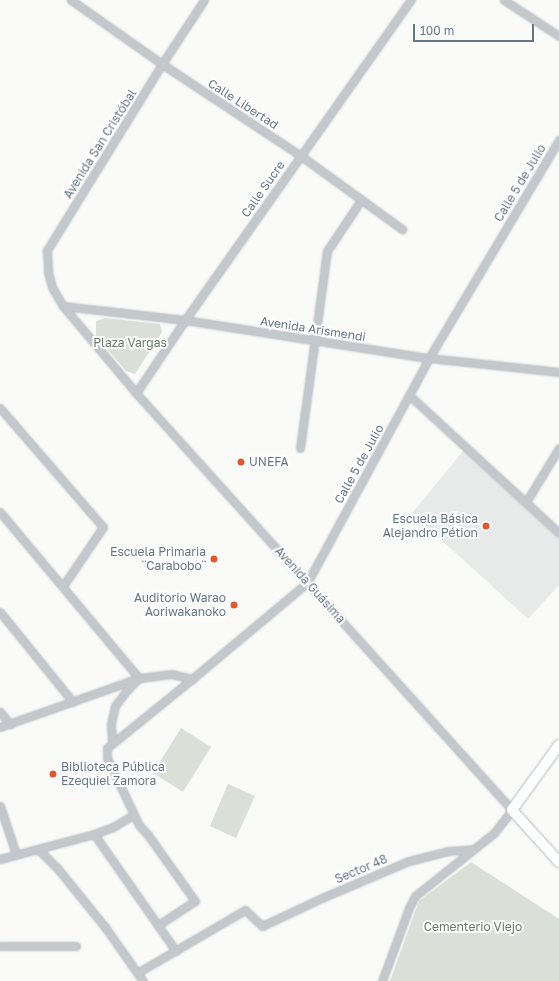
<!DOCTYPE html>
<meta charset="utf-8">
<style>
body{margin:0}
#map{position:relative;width:559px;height:981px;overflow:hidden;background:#fafaf8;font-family:"Golos Text",sans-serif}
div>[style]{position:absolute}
.built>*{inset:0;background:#e8e9e9}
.green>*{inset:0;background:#dadfd7}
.roads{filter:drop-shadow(0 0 1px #b3babf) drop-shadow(0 0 1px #b3babf)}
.minor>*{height:7px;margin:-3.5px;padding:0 3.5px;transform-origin:3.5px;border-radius:3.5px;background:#c3c8cc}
.secondary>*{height:10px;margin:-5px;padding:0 5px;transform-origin:5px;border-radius:5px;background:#fff}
.dots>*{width:11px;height:11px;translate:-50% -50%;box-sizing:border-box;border:2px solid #fff;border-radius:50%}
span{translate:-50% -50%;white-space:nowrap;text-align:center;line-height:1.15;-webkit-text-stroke:4px #fff;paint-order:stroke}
.street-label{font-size:12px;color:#657683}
.park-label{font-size:12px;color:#687a64}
.poi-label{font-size:12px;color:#657683}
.left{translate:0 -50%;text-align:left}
.right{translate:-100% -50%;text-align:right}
.scale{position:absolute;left:413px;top:24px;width:121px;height:18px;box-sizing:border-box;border:2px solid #657683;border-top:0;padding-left:5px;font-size:12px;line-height:14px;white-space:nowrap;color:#657683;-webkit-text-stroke:3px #fff;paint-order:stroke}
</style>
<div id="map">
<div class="built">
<i style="clip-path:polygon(464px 450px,559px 539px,559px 585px,528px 619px,412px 513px)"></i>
</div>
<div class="green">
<i style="clip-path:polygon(105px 318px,160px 324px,162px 332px,135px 374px,126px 371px,96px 336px,96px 321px)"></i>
<i style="clip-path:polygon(181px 728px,211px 747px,183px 792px,153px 773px)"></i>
<i style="clip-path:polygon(228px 784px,255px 796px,236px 838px,210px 826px)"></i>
<i style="clip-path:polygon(471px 862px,559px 919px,559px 981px,390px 981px,419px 901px)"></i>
</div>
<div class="roads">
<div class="minor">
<i style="left:71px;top:0;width:111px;rotate:35.1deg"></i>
<i style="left:162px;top:64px;width:167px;rotate:33.5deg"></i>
<i style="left:301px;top:156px;width:125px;rotate:35.9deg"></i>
<i style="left:204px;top:0;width:77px;rotate:123.3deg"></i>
<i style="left:162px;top:64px;width:219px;rotate:121.7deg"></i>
<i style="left:47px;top:250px;width:22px;rotate:87deg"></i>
<i style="left:48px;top:272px;width:16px;rotate:75deg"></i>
<i style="left:52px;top:287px;width:22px;rotate:60deg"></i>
<i style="left:63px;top:306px;width:114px;rotate:50deg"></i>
<i style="left:136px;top:393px;width:561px;rotate:47.96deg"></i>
<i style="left:512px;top:810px;width:29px;rotate:128deg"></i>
<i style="left:494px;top:833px;width:101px;rotate:141.4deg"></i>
<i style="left:415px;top:896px;width:13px;rotate:117deg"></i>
<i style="left:409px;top:908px;width:78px;rotate:110.3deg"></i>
<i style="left:504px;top:0;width:66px;rotate:33.2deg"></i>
<i style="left:63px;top:306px;width:123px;rotate:6.5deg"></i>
<i style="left:185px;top:320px;width:247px;rotate:8.9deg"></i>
<i style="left:429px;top:358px;width:131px;rotate:6.1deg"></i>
<i style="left:136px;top:393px;width:88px;rotate:-56.1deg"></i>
<i style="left:185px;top:320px;width:392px;rotate:-54.8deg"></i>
<i style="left:409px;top:395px;width:204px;rotate:42.6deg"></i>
<i style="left:0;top:408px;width:157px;rotate:49.1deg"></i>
<i style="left:103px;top:527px;width:71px;rotate:124.1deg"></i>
<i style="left:300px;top:448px;width:199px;rotate:-82.2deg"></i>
<i style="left:327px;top:251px;width:61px;rotate:-56.3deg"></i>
<i style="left:528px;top:504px;width:3px;rotate:-135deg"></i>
<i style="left:526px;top:502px;width:63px;rotate:-58.6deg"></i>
<i style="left:0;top:512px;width:217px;rotate:50.1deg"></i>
<i style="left:139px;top:678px;width:17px;rotate:135deg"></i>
<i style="left:127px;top:690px;width:20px;rotate:127deg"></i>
<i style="left:115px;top:706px;width:18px;rotate:103deg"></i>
<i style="left:111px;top:724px;width:18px;rotate:87deg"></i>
<i style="left:0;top:612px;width:116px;rotate:51deg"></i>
<i style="left:0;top:712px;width:16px;rotate:50deg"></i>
<i style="left:0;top:727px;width:147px;rotate:-19.4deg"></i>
<i style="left:139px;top:678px;width:33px;rotate:-7deg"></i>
<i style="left:172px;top:674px;width:21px;rotate:14deg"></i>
<i style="left:0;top:806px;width:51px;rotate:71.6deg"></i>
<i style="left:94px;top:834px;width:143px;rotate:55deg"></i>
<i style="left:39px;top:850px;width:27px;rotate:45deg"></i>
<i style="left:58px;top:869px;width:75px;rotate:51deg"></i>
<i style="left:105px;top:927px;width:66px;rotate:54.9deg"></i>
<i style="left:0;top:859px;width:97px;rotate:-14.9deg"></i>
<i style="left:94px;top:834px;width:20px;rotate:-20deg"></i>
<i style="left:113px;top:827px;width:23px;rotate:-31deg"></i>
<i style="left:158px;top:925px;width:44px;rotate:-33deg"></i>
<i style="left:195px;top:901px;width:81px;rotate:-125.5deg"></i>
<i style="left:148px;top:835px;width:13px;rotate:-132deg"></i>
<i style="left:139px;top:825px;width:74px;rotate:-115.5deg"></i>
<i style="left:107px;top:758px;width:10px;rotate:-90deg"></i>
<i style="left:107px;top:748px;width:109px;rotate:-39.1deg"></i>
<i style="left:192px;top:679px;width:150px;rotate:-39.9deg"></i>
<i style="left:307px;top:583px;width:256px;rotate:-61.5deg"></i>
<i style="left:429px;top:358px;width:254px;rotate:-59.2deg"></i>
<i style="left:0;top:946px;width:76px"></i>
<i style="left:137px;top:973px;width:125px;rotate:-30.3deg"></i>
<i style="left:245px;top:910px;width:23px;rotate:43deg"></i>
<i style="left:262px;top:926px;width:68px;rotate:-25.1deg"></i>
<i style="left:324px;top:897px;width:92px;rotate:-23deg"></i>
<i style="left:409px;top:861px;width:40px;rotate:-14.4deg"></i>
<i style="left:448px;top:851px;width:26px;rotate:-4deg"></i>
</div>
<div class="secondary">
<i style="left:559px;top:745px;width:80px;rotate:125.9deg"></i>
<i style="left:512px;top:810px;width:70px;rotate:47.9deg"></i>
</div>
</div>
<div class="dots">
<i style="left:241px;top:462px;background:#e4572e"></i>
<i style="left:486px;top:526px;background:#e4572e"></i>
<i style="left:214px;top:559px;background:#e4572e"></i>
<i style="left:234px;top:605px;background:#e4572e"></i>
<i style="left:53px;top:774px;background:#e4572e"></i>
</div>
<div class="street-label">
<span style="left:243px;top:104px;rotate:33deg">Calle Libertad</span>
<span style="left:100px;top:144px;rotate:-58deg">Avenida San Cristóbal</span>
<span style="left:520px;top:183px;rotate:-59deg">Calle 5 de Julio</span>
<span style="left:263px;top:189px;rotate:-55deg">Calle Sucre</span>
<span style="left:313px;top:329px;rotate:9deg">Avenida Arismendi</span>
<span style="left:359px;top:464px;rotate:-61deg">Calle 5 de Julio</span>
<span style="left:310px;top:585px;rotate:48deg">Avenida Guásima</span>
<span style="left:361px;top:869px;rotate:-23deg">Sector 48</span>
</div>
<div class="park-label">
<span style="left:130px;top:343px">Plaza Vargas</span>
<span style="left:473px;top:927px">Cementerio Viejo</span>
</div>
<div class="poi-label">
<span class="left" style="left:249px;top:462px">UNEFA</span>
<span class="right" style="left:478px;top:526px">Escuela Básica<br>Alejandro Pétion</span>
<span class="right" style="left:206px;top:559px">Escuela Primaria<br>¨Carabobo¨</span>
<span class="right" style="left:226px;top:605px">Auditorio Warao<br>Aoriwakanoko</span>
<span class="left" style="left:61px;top:774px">Biblioteca Pública<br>Ezequiel Zamora</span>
</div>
<div class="scale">100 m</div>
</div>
